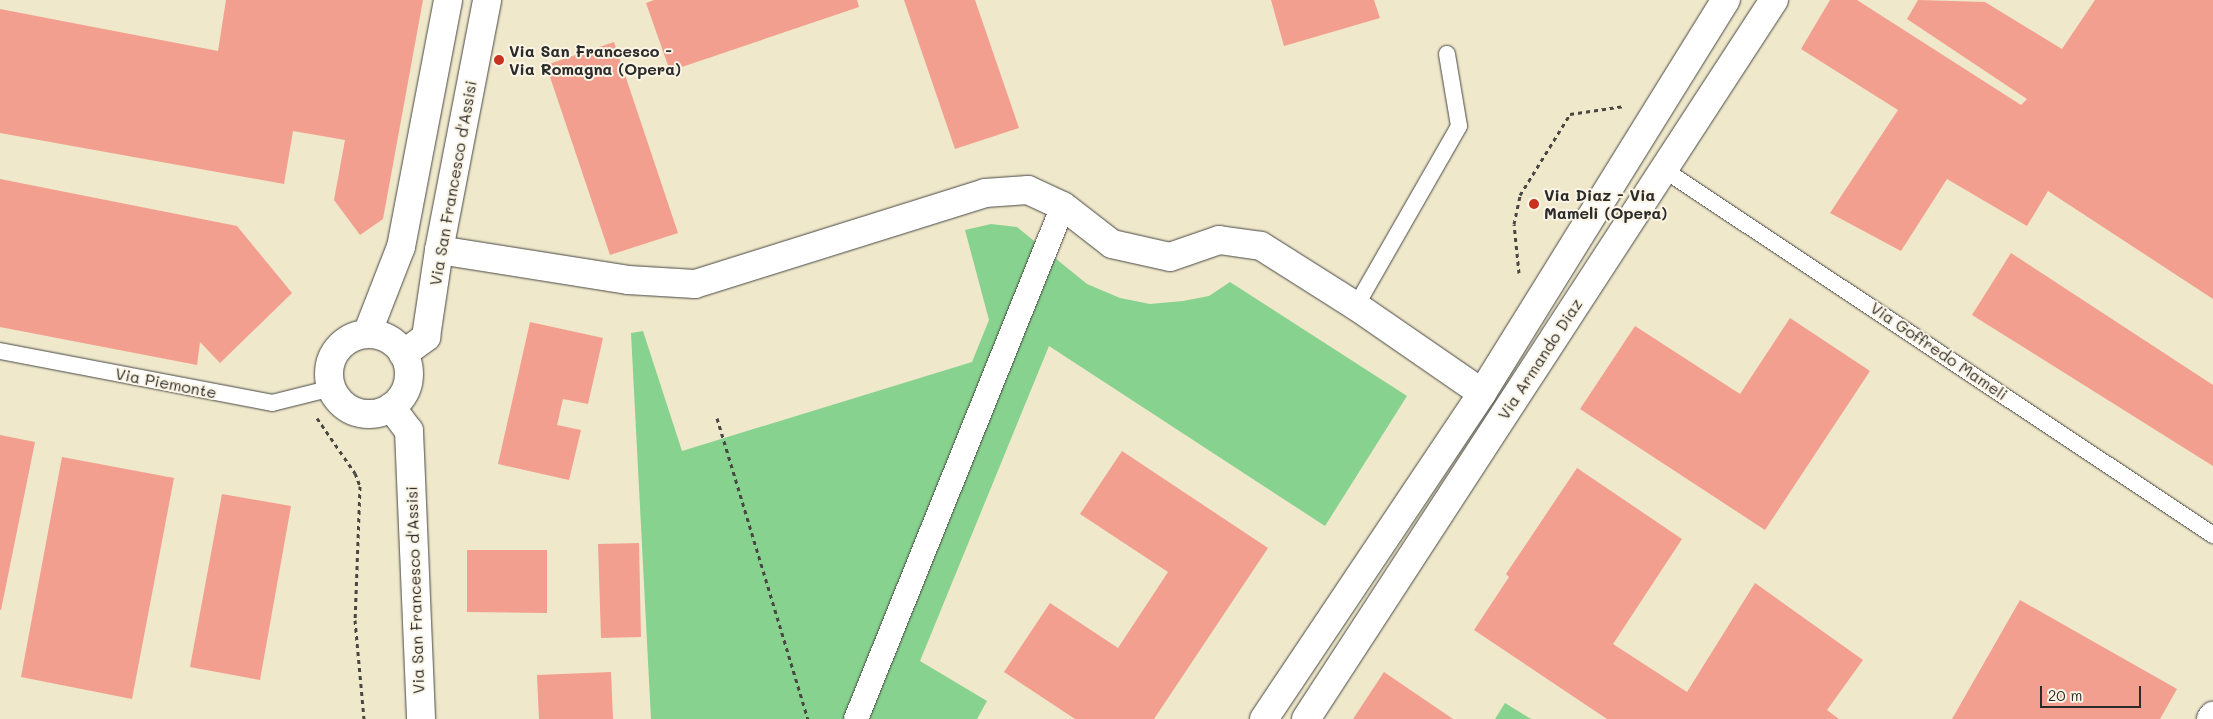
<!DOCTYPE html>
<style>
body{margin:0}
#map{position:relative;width:2213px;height:719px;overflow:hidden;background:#efe8cb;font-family:Mali,sans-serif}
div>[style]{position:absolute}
.green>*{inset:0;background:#87d28e}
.building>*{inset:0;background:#f29f8f}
.path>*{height:3px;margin-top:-1.5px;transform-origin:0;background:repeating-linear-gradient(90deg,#484743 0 4px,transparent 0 8px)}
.roads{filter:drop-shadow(0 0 1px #484743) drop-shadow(0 0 1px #484743)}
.service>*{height:16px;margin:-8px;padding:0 8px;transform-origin:8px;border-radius:8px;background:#fff}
.pedestrian>*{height:24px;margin:-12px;padding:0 12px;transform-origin:12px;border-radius:12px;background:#fff}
.minor>*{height:28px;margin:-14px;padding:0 14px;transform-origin:14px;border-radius:14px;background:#fff}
.minor>.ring{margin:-14px;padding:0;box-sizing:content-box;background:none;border:28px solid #fff;border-radius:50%}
.tertiary>*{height:28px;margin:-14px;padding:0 14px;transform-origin:14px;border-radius:14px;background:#fff}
.dots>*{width:14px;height:14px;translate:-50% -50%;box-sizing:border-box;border:2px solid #fcf5e5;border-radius:50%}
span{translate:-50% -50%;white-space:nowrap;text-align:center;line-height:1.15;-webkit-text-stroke:4px #fcf5e5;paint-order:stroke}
.poi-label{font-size:16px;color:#2b2b2b;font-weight:700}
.left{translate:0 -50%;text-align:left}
.street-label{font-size:16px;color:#2b2b2b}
.scale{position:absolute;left:2040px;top:686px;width:101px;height:22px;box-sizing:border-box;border:2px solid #2b2b2b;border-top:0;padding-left:6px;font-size:15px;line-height:18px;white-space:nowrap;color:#2b2b2b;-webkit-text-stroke:4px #fcf5e5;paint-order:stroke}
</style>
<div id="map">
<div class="green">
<i style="clip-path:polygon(991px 224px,1017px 227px,1087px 284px,1120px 298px,1150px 304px,1183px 301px,1209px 296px,1230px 282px,1407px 396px,1325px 526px,1049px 346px,920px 661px,987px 701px,977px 719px,651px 719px,631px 333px,643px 331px,682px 451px,972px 362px,989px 320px,965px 230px)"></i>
<i style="clip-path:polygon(1505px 703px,1531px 719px,1495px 719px)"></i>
</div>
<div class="building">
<i style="clip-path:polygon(226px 0,423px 0,383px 219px,360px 235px,334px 200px,345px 140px,293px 131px,284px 184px,0 133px,0 9px,218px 51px)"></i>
<i style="clip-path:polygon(654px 0,857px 0,859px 7px,670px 71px,646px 3px)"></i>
<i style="clip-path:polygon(904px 0,975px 0,1019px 128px,955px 149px)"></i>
<i style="clip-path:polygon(1271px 0,1374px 0,1380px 18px,1284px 46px)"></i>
<i style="clip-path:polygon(1830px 0,1857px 0,2021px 105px,2027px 99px,1907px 19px,1918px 0,1985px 2px,2062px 49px,2095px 0,2213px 0,2213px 299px,2048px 191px,2027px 226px,1947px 179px,1901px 251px,1830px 213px,1898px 110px,1801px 49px)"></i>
<i style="clip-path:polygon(614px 42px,678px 233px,610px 255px,546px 65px)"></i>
<i style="clip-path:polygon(0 179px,237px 226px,292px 293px,220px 363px,200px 342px,197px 365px,0 327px)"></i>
<i style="clip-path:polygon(2011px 253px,2213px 385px,2213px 466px,1972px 315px)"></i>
<i style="clip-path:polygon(1790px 318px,1870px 371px,1765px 530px,1580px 409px,1635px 326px,1740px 394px)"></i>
<i style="clip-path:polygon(530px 322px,603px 338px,588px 404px,563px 399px,557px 425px,581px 430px,569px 480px,498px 464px)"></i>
<i style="clip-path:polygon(0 435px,35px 442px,1px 610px,0 610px)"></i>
<i style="clip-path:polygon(1122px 451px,1268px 548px,1154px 719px,1075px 719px,1004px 672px,1050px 603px,1118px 648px,1168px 572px,1080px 514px)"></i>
<i style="clip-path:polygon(62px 457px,174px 478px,132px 699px,21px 677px)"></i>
<i style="clip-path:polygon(1577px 468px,1682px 539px,1613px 644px,1687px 692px,1755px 583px,1863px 660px,1827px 710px,1839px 719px,1607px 719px,1474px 630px,1509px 577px,1506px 574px)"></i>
<i style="clip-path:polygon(222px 494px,291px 506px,260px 680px,190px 667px)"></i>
<i style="clip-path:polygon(639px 543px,641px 637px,601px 638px,598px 544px)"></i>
<i style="clip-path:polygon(467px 550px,547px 550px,547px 613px,467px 612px)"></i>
<i style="clip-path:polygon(2020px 600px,2177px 689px,2160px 719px,1952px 719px)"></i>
<i style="clip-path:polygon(611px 672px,613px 719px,539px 719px,537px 675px)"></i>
<i style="clip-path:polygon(1384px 672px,1453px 719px,1353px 719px)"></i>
</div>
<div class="path">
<i style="left:1519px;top:273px;width:49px;rotate:-95.8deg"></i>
<i style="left:1514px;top:224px;width:30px;rotate:-78deg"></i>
<i style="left:1520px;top:195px;width:95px;rotate:-58.3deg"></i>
<i style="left:1570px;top:114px;width:55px;rotate:-8.4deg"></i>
<i style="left:317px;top:418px;width:67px;rotate:55.4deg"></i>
<i style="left:355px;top:473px;width:14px;rotate:69deg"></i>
<i style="left:360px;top:486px;width:134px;rotate:92.1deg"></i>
<i style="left:355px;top:620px;width:99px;rotate:84.8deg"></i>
<i style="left:717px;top:418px;width:314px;rotate:73.2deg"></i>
</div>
<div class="roads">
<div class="service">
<i style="left:1663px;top:169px;width:661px;rotate:33.64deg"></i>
<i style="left:1356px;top:306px;width:207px;rotate:-60.2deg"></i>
<i style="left:1459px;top:126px;width:73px;rotate:-99.5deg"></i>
<i style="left:0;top:351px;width:277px;rotate:10.8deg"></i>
<i style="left:272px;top:403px;width:62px;rotate:-14deg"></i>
</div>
<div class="pedestrian">
<i style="left:856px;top:719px;width:553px;rotate:-68.03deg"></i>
</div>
<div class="minor">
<i style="left:439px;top:250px;width:191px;rotate:9deg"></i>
<i style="left:628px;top:280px;width:67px;rotate:3.4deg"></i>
<i style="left:695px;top:284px;width:304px;rotate:-17.4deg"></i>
<i style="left:985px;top:193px;width:43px;rotate:-4deg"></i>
<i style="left:1028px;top:190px;width:38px;rotate:25deg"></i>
<i style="left:1063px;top:206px;width:62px;rotate:37.8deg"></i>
<i style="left:1112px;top:244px;width:59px;rotate:12.6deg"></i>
<i style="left:1170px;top:257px;width:52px;rotate:-19.1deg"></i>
<i style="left:1219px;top:240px;width:42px;rotate:8.1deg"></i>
<i style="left:1261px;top:246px;width:112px;rotate:32.3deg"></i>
<i style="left:1356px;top:306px;width:153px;rotate:34.6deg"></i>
<i style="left:367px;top:334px;width:93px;rotate:-68.7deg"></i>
<i style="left:401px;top:247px;width:251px;rotate:-79.2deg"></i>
<i class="ring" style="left:329px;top:334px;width:52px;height:52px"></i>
<i style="left:403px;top:354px;width:29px;rotate:-36deg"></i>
<i style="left:426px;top:337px;width:88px;rotate:-81.5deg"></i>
<i style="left:439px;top:250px;width:255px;rotate:-79.1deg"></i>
<i style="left:391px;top:407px;width:30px;rotate:53deg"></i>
<i style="left:409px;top:431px;width:288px;rotate:87.6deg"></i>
<i style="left:2211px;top:719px;width:4px;rotate:-56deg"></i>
</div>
<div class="tertiary">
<i style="left:1264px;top:719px;width:392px;rotate:-56.2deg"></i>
<i style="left:1482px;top:393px;width:463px;rotate:-58.2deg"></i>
<i style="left:1306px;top:719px;width:858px;rotate:-56.94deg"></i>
</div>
</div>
<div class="dots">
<i style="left:499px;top:60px;background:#c8321e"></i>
<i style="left:1534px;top:204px;background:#c8321e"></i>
</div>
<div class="poi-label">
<span class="left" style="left:509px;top:60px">Via San Francesco -<br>Via Romagna (Opera)</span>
<span class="left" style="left:1544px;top:204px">Via Diaz - Via<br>Mameli (Opera)</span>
</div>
<div class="street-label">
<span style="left:453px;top:183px;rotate:-80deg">Via San Francesco d'Assisi</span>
<span style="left:1939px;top:351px;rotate:34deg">Via Goffredo Mameli</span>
<span style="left:1540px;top:359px;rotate:-57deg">Via Armando Diaz</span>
<span style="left:166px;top:383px;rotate:11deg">Via Piemonte</span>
<span style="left:415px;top:590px;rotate:-92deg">Via San Francesco d'Assisi</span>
</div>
<div class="scale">20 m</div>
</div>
